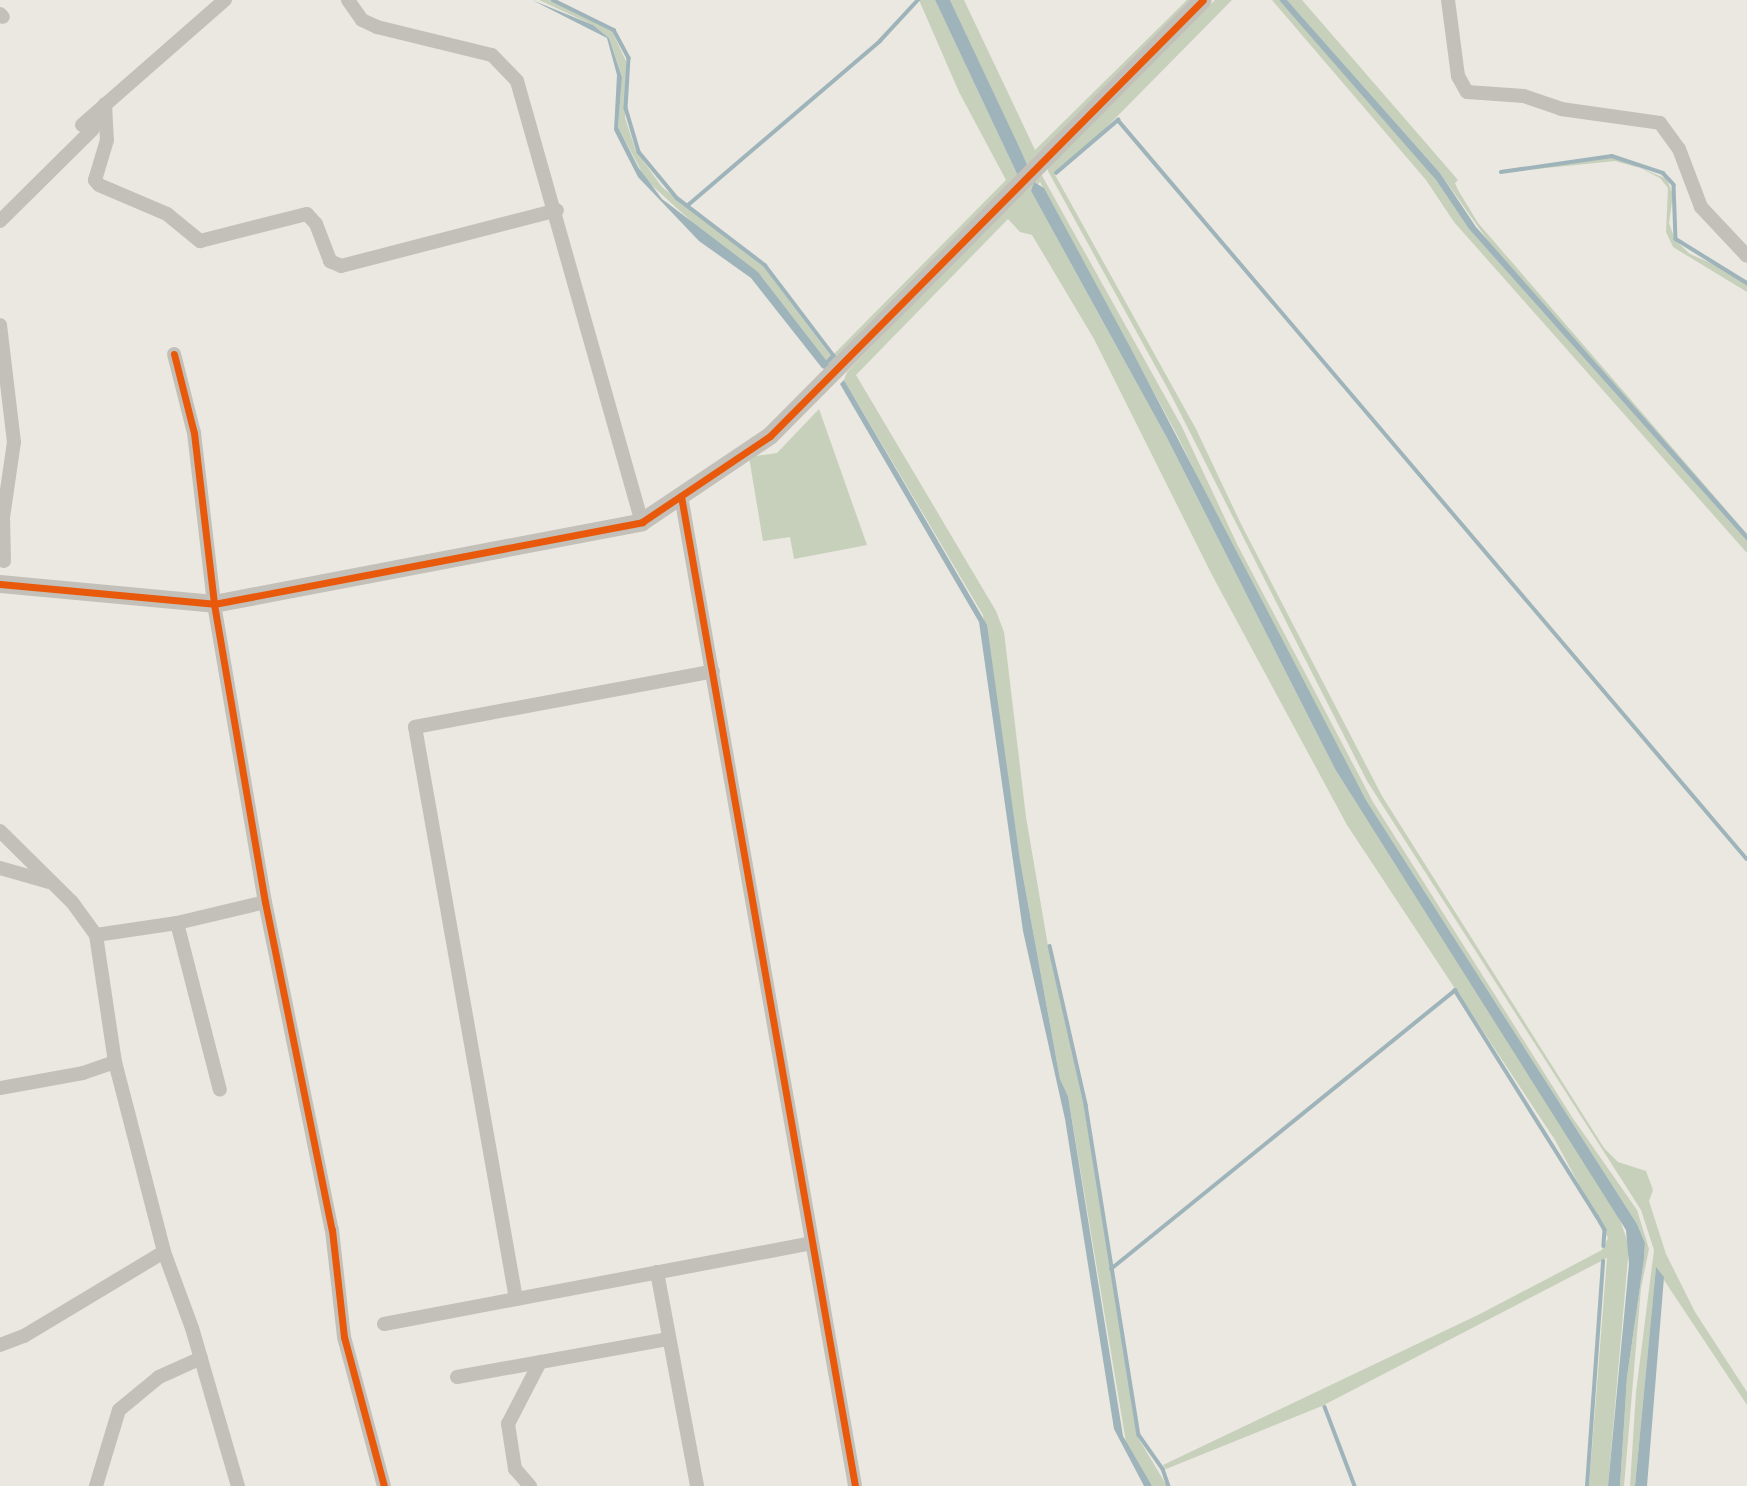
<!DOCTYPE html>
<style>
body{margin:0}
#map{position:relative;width:1747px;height:1486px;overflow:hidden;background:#eae8e0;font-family:Figtree,sans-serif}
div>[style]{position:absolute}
.green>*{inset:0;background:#c7d0bb}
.water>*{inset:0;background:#9eb4ba}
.stream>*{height:3.5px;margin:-1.75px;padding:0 1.75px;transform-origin:1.75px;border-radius:1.75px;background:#9eb4ba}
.minor>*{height:14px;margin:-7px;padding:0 7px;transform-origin:7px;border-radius:7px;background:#c3c0b9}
.tertiary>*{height:18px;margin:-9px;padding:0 9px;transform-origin:9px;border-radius:9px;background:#c3c0b9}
.cycleway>*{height:7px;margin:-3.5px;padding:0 3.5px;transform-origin:3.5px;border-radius:3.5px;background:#e8590c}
span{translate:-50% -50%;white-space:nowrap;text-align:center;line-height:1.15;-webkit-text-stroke:6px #f7f3e7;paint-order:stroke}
</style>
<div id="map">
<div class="green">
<i style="clip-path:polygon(539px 0,550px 0,605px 24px,612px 31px,626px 61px,625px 118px,636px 151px,662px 187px,764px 267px,831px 356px,826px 361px,758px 272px,714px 242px,646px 180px,618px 127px,622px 76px,609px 38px,593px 25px)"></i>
<i style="clip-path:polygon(919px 0,935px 0,1019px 178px,832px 368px,828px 364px,834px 354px,1006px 180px,959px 92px)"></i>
<i style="clip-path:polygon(950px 0,964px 0,1035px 150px,1187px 0,1199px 0,1029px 169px)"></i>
<i style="clip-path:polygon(1215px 0,1232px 0,1085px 149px,1054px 173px,1196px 429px,1241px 524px,1382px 796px,1604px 1148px,1618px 1162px,1646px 1171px,1653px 1190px,1649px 1201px,1666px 1254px,1695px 1312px,1747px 1392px,1747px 1405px,1656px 1268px,1635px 1486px,1630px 1486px,1636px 1392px,1654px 1250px,1641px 1210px,1367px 781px,1169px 391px,1048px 171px,1048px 166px)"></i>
<i style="clip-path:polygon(1272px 0,1279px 0,1337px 63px,1436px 180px,1469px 229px,1747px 541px,1747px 553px,1454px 222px,1426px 180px)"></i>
<i style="clip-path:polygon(1287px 0,1302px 0,1458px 180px,1455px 183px,1458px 190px,1478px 223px,1747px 534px,1491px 245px,1440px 173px)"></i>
<i style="clip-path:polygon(1614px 157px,1667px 179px,1673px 195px,1669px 223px,1675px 240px,1690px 254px,1729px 271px,1747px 285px,1747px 292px,1673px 247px,1666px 232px,1668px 188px,1660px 178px,1640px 168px,1615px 161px,1498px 173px)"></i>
<i style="clip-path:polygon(1040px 172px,1182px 427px,1237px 544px,1373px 802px,1572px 1117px,1637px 1210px,1649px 1249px,1641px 1288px,1624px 1486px,1620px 1486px,1627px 1377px,1644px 1259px,1645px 1243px,1637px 1224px,1366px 800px,1237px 557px,1177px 435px,1040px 182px,1031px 191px,1167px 438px,1335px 769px,1618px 1214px,1629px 1246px,1608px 1486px,1589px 1486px,1607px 1258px,1322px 1406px,1166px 1469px,1163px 1465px,1480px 1314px,1602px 1250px,1608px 1238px,1555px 1140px,1347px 825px,1212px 575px,1094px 339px,1032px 235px,1020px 232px,1008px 219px,856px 375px,996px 611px,1004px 632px,1026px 817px,1048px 946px,1084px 1106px,1137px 1436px,1167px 1486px,1152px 1486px,1127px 1448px,1068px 1096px,1060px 1079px,1020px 860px,983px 615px,844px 380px,847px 372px)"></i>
<i style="clip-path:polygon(819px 409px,867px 545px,794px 559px,790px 537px,763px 541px,749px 457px,777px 453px)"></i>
</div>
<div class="water">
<i style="clip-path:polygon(532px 0,593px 25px,609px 38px,622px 77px,618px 127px,638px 167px,662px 199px,758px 272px,832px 368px,829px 371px,822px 368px,751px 278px,699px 241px,638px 177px,614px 130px,617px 75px,607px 38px)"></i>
<i style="clip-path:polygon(935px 0,950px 0,1021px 151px,1029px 169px,1019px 178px)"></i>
<i style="clip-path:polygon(1279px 0,1287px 0,1440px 173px,1476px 227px,1747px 534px,1747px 541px,1469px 229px,1436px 180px)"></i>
<i style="clip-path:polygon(1034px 182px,1044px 188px,1129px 345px,1366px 800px,1637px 1224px,1645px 1243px,1644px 1259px,1627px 1377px,1620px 1486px,1608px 1486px,1629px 1264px,1626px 1230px,1335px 769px,1167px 438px,1031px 191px)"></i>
<i style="clip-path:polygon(844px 380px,987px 625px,1020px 860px,1060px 1079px,1068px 1096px,1123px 1436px,1152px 1486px,1144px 1486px,1114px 1429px,1065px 1119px,1023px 931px,979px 622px,840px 384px)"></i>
<i style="clip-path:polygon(1656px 1267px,1664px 1277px,1647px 1486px,1635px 1486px)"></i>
</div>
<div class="stream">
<i style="left:553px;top:0;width:68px;rotate:26.2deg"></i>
<i style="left:614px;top:30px;width:32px;rotate:62deg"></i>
<i style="left:629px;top:58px;width:50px;rotate:93.4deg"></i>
<i style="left:626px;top:108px;width:46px;rotate:73.5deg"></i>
<i style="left:639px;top:152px;width:60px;rotate:50.4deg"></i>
<i style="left:677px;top:198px;width:111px;rotate:37.3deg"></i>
<i style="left:765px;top:265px;width:114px;rotate:52.8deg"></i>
<i style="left:834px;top:356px;width:10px;rotate:135deg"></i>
<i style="left:1501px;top:172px;width:112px;rotate:-8.2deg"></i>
<i style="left:1612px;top:156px;width:54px;rotate:18.4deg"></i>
<i style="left:1663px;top:173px;width:16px;rotate:47deg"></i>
<i style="left:1674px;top:185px;width:54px;rotate:87.9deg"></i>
<i style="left:1676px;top:239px;width:84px;rotate:31.8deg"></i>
<i style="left:1056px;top:173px;width:82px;rotate:-40.5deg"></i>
<i style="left:1118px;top:120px;width:970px;rotate:49.6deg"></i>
<i style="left:687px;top:206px;width:254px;rotate:-40.5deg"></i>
<i style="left:880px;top:41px;width:56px;rotate:-47.2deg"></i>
<i style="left:1050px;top:946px;width:163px;rotate:77.2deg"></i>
<i style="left:1086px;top:1105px;width:334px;rotate:80.9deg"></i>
<i style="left:1139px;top:1435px;width:42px;rotate:54.8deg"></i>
<i style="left:1163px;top:1469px;width:18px;rotate:71deg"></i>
<i style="left:1111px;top:1269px;width:443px;rotate:-39deg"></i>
<i style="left:1455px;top:990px;width:267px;rotate:57.9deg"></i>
<i style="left:1597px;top:1216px;width:16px;rotate:60deg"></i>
<i style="left:1605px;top:1230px;width:16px;rotate:94deg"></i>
<i style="left:1325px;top:1407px;width:85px;rotate:69.2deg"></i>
<i style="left:1587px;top:1486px;width:225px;rotate:-85.9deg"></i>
</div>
<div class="minor">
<i style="left:348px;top:0;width:24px;rotate:55deg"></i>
<i style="left:362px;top:20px;width:17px;rotate:25deg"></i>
<i style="left:377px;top:27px;width:118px;rotate:13.7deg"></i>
<i style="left:492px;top:55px;width:36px;rotate:46deg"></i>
<i style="left:517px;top:81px;width:458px;rotate:74.2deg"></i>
<i style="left:1448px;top:0;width:77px;rotate:82.5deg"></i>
<i style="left:1458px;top:76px;width:18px;rotate:61deg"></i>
<i style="left:1467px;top:92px;width:57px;rotate:4deg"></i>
<i style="left:1524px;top:96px;width:39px;rotate:19deg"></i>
<i style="left:1561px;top:109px;width:100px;rotate:8deg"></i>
<i style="left:1660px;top:123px;width:32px;rotate:54deg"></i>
<i style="left:1679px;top:149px;width:62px;rotate:69.2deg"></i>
<i style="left:1701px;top:207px;width:67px;rotate:46.8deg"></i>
<i style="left:0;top:14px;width:4px;rotate:45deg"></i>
<i style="left:105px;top:104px;width:36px;rotate:87deg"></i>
<i style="left:107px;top:140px;width:42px;rotate:106.7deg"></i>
<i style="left:95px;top:180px;width:6px;rotate:51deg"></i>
<i style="left:99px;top:185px;width:74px;rotate:23.1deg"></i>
<i style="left:167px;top:214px;width:43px;rotate:39.3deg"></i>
<i style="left:200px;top:241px;width:110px;rotate:-14.2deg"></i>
<i style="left:307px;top:214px;width:13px;rotate:48deg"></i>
<i style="left:316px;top:224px;width:40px;rotate:69deg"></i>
<i style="left:330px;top:261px;width:12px;rotate:24deg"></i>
<i style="left:341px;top:266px;width:223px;rotate:-14.5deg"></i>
<i style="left:82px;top:125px;width:190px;rotate:-41.2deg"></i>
<i style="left:0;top:221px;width:129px;rotate:-44.7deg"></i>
<i style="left:92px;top:130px;width:20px;rotate:-63deg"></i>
<i style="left:0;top:325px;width:118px;rotate:83.2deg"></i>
<i style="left:14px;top:442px;width:76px;rotate:98.3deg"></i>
<i style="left:3px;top:517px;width:44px;rotate:88.7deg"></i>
<i style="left:174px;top:354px;width:81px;rotate:75.8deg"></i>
<i style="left:194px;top:433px;width:172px;rotate:83.3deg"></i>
<i style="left:214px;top:604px;width:302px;rotate:80.3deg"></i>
<i style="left:265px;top:902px;width:335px;rotate:78.5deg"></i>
<i style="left:332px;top:1230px;width:108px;rotate:83.6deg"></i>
<i style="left:344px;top:1337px;width:154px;rotate:75deg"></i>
<i style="left:681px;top:496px;width:1005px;rotate:80.03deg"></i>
<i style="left:0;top:831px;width:101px;rotate:44.6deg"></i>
<i style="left:72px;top:902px;width:41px;rotate:54deg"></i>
<i style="left:96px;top:935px;width:128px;rotate:81.5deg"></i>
<i style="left:115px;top:1062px;width:196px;rotate:75.5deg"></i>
<i style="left:164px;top:1252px;width:81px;rotate:69.8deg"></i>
<i style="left:192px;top:1328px;width:165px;rotate:73.8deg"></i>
<i style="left:0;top:868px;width:51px;rotate:15.9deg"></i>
<i style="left:177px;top:923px;width:172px;rotate:75.6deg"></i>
<i style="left:96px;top:935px;width:82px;rotate:-8.4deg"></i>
<i style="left:177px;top:923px;width:90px;rotate:-13.4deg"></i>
<i style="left:0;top:1088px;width:84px;rotate:-10.2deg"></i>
<i style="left:83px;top:1073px;width:34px;rotate:-19deg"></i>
<i style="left:657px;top:1272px;width:218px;rotate:79.4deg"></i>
<i style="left:516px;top:1299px;width:581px;rotate:-100.01deg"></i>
<i style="left:415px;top:727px;width:303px;rotate:-10.6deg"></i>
<i style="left:384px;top:1324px;width:435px;rotate:-10.7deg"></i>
<i style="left:0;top:1345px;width:26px;rotate:-21deg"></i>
<i style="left:24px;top:1336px;width:163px;rotate:-31deg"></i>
<i style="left:457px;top:1377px;width:215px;rotate:-10.2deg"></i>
<i style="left:96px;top:1486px;width:79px;rotate:-73.2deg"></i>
<i style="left:119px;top:1410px;width:52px;rotate:-39.5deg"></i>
<i style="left:159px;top:1377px;width:46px;rotate:-24.3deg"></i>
<i style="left:530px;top:1486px;width:23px;rotate:-131deg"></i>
<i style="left:515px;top:1469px;width:46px;rotate:-98.8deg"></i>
<i style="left:508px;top:1424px;width:70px;rotate:-62.7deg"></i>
</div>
<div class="tertiary">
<i style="left:0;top:584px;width:215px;rotate:5.3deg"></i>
<i style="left:214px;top:604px;width:436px;rotate:-10.8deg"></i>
<i style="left:642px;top:522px;width:154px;rotate:-33.9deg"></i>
<i style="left:770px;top:436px;width:614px;rotate:-45.2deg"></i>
</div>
<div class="cycleway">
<i style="left:174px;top:354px;width:81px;rotate:75.8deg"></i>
<i style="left:194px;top:433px;width:172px;rotate:83.3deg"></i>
<i style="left:214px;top:604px;width:302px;rotate:80.3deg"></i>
<i style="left:265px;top:902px;width:335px;rotate:78.5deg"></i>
<i style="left:332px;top:1230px;width:108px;rotate:83.6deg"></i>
<i style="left:344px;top:1337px;width:154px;rotate:75deg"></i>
<i style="left:681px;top:496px;width:1005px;rotate:80.03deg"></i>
<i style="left:0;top:584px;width:215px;rotate:5.3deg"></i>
<i style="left:214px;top:604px;width:436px;rotate:-10.8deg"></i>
<i style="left:642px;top:522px;width:154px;rotate:-33.9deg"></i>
<i style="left:770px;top:436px;width:614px;rotate:-45.2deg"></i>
</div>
</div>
